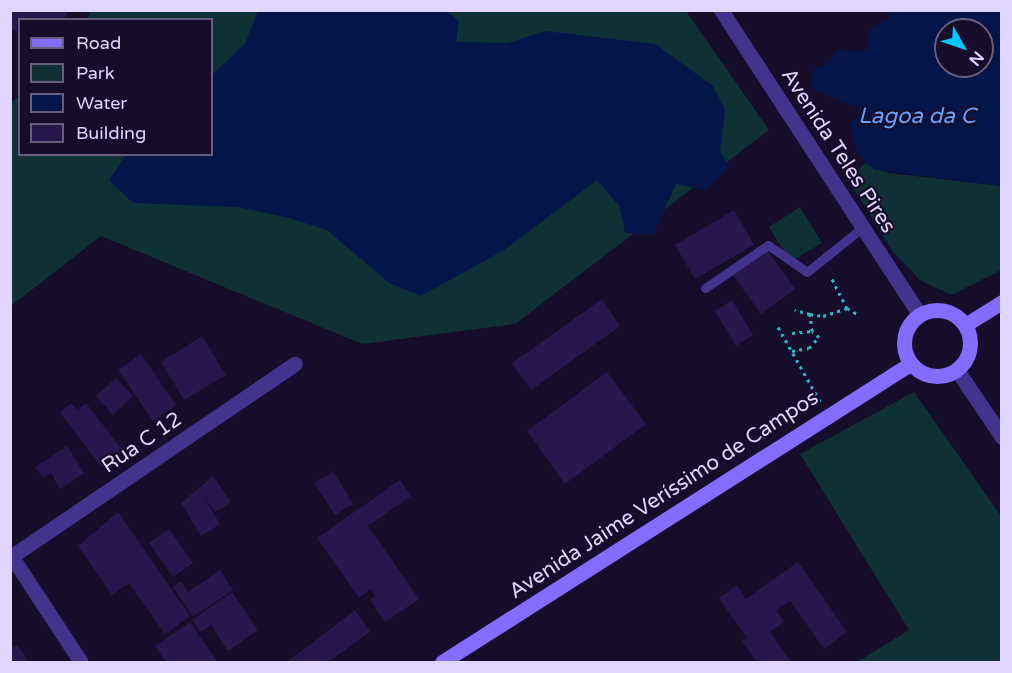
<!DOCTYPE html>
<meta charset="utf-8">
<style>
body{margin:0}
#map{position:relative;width:1012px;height:673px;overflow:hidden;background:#150d29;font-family:"Varela Round",sans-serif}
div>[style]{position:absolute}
.green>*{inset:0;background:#0f3034}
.water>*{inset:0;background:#04154a}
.building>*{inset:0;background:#28174c}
.path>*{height:3px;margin-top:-1.5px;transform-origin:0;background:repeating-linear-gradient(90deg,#22bbc6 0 3px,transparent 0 7.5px)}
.lane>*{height:9px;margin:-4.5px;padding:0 4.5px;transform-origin:4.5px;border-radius:4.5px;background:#42338d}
.street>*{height:15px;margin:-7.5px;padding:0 7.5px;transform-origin:7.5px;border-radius:7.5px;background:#42338d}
.secondary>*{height:15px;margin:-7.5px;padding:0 7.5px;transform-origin:7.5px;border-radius:7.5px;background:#836cff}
.secondary>.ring{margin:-7.5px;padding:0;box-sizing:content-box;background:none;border:15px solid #836cff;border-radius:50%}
span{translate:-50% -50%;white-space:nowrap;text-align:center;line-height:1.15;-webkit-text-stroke:4.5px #150d29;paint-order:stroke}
.street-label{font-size:21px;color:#dfd5ff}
.water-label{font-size:22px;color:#63a2ff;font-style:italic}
.frame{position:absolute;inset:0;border:12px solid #dfd5ff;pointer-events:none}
.legend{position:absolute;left:18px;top:18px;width:195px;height:138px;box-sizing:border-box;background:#150d29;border:2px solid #665d7f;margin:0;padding:8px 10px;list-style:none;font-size:18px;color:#dfd5ff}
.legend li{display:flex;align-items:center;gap:12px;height:30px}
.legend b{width:30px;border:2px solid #665d7f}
.north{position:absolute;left:934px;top:18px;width:60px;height:60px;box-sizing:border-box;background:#150d29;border:2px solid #665d7f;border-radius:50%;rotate:130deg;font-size:16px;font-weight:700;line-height:24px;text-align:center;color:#dfd5ff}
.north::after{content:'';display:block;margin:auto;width:21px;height:27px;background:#01c4ff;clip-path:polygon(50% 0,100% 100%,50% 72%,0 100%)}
</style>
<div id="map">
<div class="green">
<i style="clip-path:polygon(91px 11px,686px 11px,769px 130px,515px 324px,362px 344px,101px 236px,11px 306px,11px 102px,19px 97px,20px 154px,212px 154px,212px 20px,87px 19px)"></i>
<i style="clip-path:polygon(866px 163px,889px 173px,1001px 186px,1001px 270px,951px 295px,920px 280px,893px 252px,847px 178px)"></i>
<i style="clip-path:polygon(800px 207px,822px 243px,790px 262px,769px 227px)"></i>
<i style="clip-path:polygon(914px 392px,1001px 516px,1001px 662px,857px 662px,909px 630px,800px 454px)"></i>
</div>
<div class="water">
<i style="clip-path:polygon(258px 11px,447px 11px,459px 21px,456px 42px,508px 43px,545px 31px,655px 44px,713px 86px,725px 110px,720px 151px,729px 166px,706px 190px,676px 184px,653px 235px,625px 233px,620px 207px,597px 180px,504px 250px,421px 296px,389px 283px,327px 230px,289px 218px,237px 207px,133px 203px,109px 180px,126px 155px,212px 154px,212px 75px,245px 44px)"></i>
<i style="clip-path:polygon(evenodd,891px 11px,1001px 11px,1001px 186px,875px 170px,859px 157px,849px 124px,858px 117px,858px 108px,810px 88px,815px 66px,826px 67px,837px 50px,866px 51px,871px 28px,889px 19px,891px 11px,946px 30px,982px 30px,982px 66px,946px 66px,946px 30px)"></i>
</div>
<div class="building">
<i style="clip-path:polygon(10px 10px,70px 10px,63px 20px,20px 20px,20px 34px,10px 28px)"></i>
<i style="clip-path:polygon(734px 210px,754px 245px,695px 279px,675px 245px)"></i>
<i style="clip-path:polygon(767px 250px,795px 289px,761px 314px,733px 275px)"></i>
<i style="clip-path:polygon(602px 299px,620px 326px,531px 390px,512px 363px)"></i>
<i style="clip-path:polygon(732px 300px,753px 335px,736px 346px,715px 311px)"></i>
<i style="clip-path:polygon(202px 336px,226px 375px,184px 400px,161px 362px)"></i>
<i style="clip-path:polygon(141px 354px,176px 405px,153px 421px,118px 370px)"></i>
<i style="clip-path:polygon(607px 372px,646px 424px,565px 484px,527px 431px)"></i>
<i style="clip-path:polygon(116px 378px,133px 396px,113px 415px,96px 396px)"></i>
<i style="clip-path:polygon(71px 403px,77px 410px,86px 403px,123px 451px,101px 467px,60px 412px)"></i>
<i style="clip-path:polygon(67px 446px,84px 473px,60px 489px,51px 473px,43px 478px,35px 467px)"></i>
<i style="clip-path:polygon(333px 471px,353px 504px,335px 515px,314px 483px)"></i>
<i style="clip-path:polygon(213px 476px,231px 502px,215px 512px,203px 495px,220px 524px,201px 536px,181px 503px)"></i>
<i style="clip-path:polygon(400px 480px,411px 496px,368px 526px,419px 599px,385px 622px,370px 600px,375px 596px,371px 589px,359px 598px,317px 538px)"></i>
<i style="clip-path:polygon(118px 512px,190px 616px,165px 634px,129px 583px,112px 595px,78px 546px)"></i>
<i style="clip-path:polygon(169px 529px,193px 563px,173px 577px,149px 543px)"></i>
<i style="clip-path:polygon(798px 562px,847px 632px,824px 649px,790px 601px,776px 610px,784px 622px,770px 632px,791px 662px,757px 662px,742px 641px,747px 638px,719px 598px,737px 585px,746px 599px)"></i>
<i style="clip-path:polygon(220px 570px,233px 590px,193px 617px,173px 587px,181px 581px,188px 592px)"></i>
<i style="clip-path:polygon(232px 592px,258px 630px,228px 651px,211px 625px,200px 632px,192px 620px)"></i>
<i style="clip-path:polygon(355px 610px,370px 632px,328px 662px,287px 662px)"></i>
<i style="clip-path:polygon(190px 622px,217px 661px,215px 662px,166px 662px,155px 646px)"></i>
<i style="clip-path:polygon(17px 645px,29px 662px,10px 662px,10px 649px)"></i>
</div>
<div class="path">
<i style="left:832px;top:279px;width:33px;rotate:63deg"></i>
<i style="left:810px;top:314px;width:13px;rotate:9deg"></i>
<i style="left:823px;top:316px;width:25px;rotate:-18deg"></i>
<i style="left:847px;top:308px;width:12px;rotate:31deg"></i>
<i style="left:778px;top:327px;width:87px;rotate:60.5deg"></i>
<i style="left:792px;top:333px;width:20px;rotate:-6deg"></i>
<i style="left:812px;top:331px;width:17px;rotate:-97deg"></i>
<i style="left:810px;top:314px;width:16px;rotate:-165deg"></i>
<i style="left:792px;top:351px;width:17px;rotate:-10deg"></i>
<i style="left:809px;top:348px;width:15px;rotate:-48deg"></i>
<i style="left:819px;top:337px;width:9px;rotate:-139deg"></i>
</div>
<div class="lane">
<i style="left:705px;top:288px;width:76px;rotate:-34.3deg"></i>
<i style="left:768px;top:245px;width:47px;rotate:34.7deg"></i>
<i style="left:807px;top:272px;width:72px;rotate:-38.8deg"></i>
</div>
<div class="street">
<i style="left:721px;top:10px;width:363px;rotate:56.9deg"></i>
<i style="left:957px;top:370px;width:81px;rotate:56.1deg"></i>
<i style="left:10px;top:554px;width:129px;rotate:56.7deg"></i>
<i style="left:12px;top:556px;width:342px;rotate:-34.2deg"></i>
</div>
<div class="secondary">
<i class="ring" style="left:904px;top:310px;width:51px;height:51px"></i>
<i style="left:965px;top:325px;width:44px;rotate:-31.9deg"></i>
<i style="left:442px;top:662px;width:555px;rotate:-32.49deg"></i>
</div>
<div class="street-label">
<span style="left:838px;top:151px;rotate:57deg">Avenida Teles Pires</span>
<span style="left:142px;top:443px;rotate:-34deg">Rua C 12</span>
<span style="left:664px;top:495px;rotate:-33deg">Avenida Jaime Veríssimo de Campos</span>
</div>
<div class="water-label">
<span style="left:917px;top:117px">Lagoa da C</span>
</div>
<div class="frame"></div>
<ul class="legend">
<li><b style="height:8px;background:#836cff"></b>Road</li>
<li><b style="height:16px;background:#0f3034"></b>Park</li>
<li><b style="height:16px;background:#04154a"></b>Water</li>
<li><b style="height:16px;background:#28174c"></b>Building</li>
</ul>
<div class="north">N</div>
</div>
